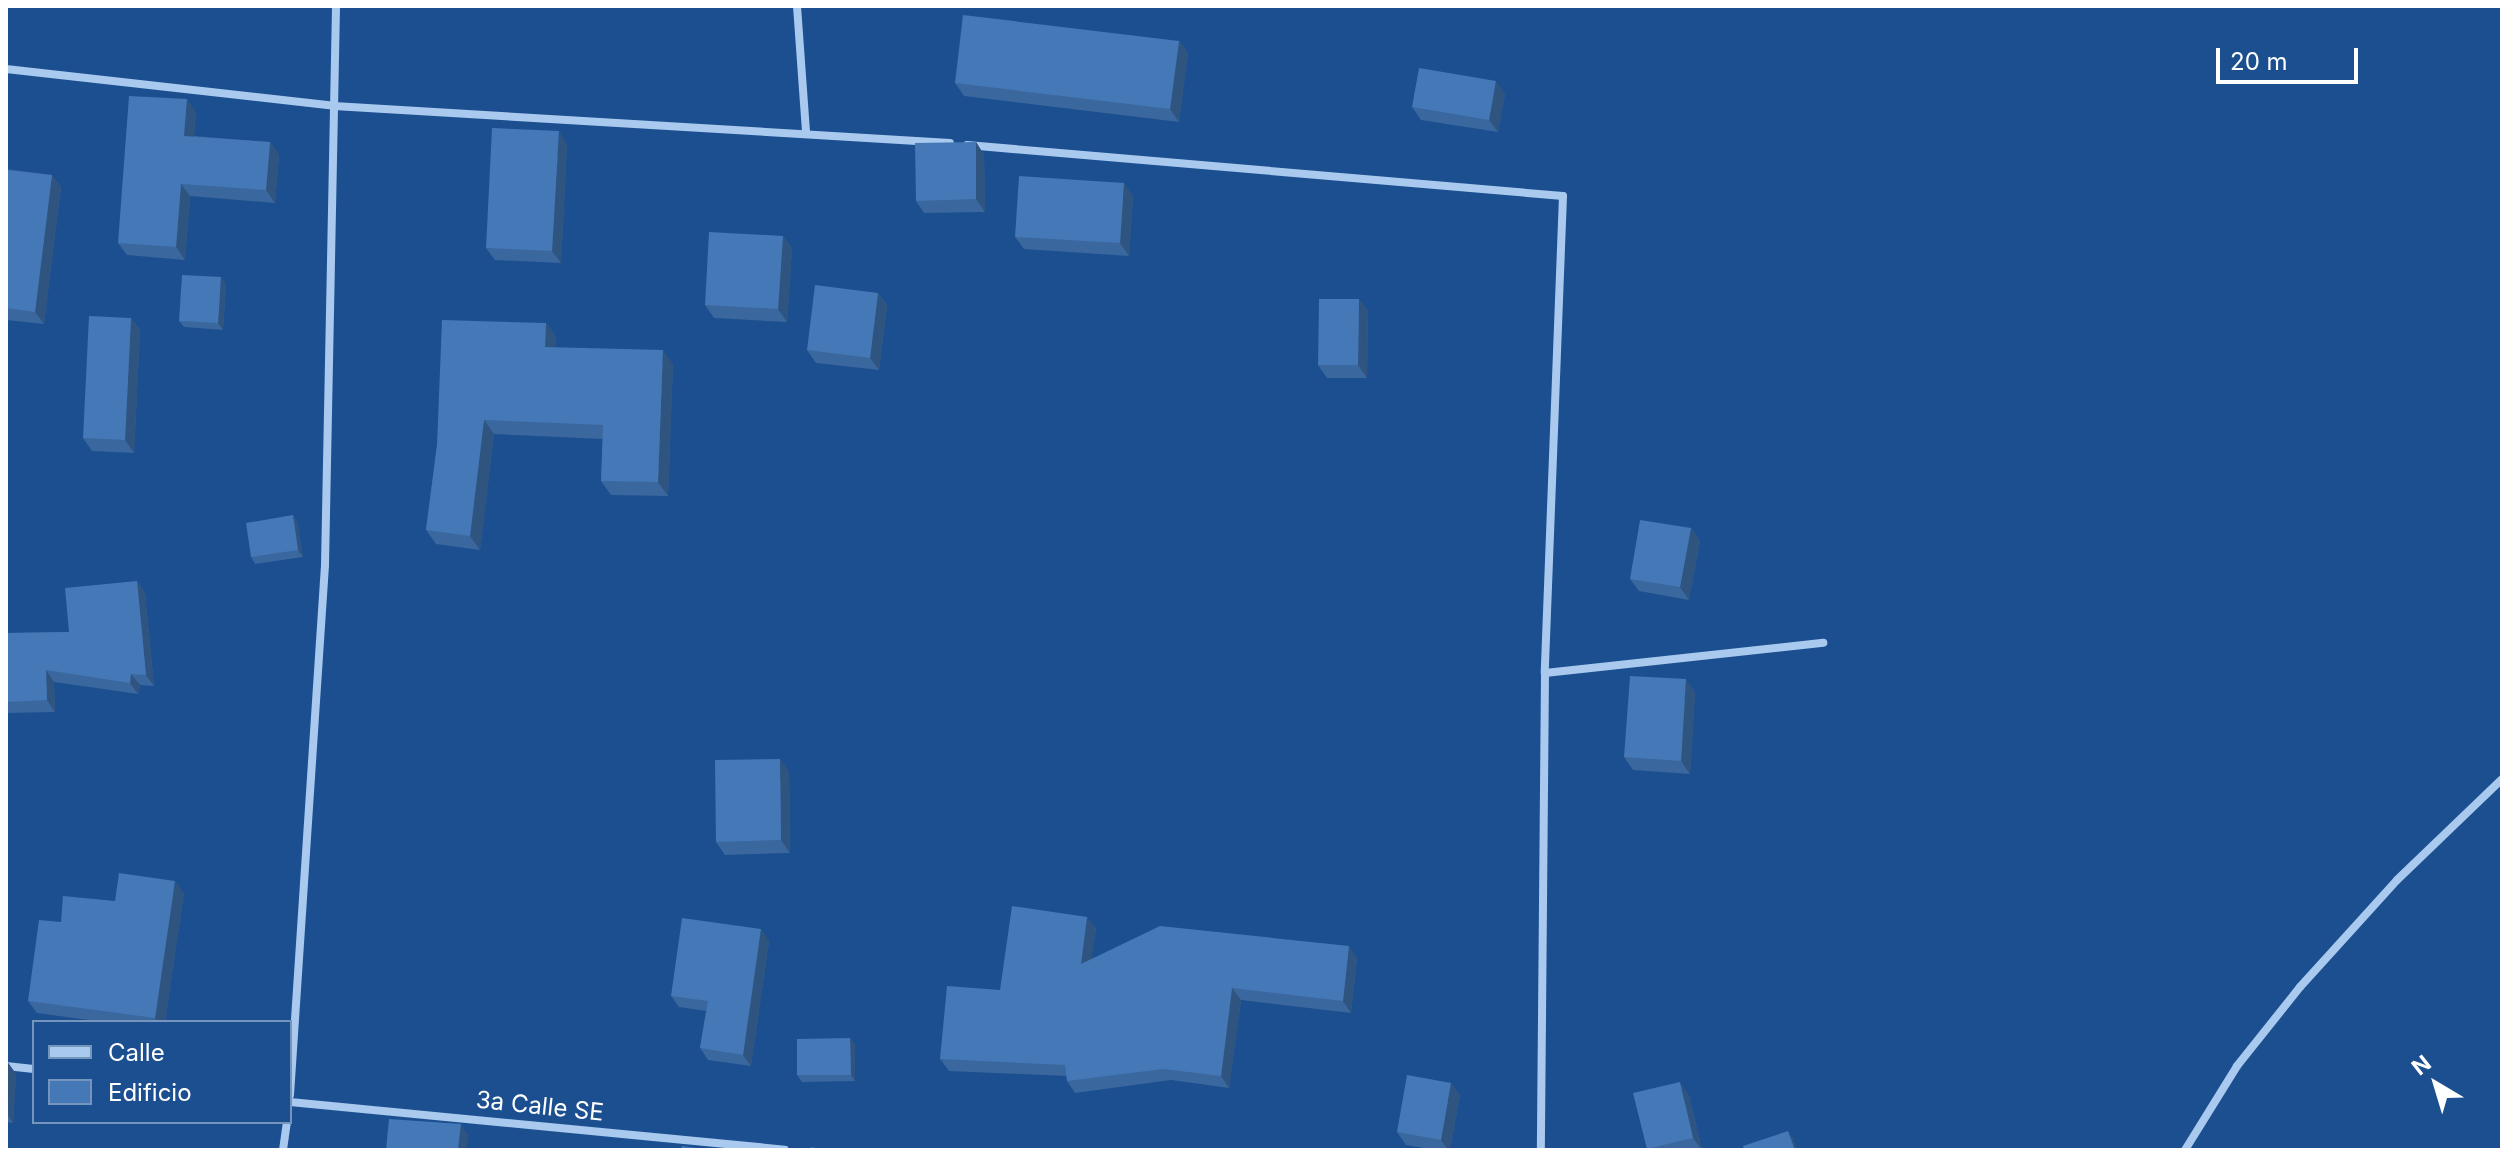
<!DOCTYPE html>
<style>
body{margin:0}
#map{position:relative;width:2508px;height:1156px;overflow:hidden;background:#1b4f8f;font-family:Inter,sans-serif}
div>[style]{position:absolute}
.minor>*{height:8px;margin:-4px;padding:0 4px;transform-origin:4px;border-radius:4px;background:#a9c9ee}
.wall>*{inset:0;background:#3a679d}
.shaded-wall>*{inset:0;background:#305480}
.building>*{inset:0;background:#4478b7}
span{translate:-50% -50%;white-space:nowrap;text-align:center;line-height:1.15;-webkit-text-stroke:6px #1b4f8f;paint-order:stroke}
.street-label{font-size:24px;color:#fff}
.frame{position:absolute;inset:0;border:8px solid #fff;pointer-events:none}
.legend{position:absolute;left:32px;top:1020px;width:260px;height:104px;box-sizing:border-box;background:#1b4f8f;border:2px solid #7695bc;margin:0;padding:10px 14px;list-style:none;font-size:24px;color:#fff}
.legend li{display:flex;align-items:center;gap:16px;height:40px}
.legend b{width:40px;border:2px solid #7695bc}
.north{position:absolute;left:2396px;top:1044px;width:80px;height:80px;-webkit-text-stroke:6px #1b4f8f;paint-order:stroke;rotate:322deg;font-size:22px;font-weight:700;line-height:32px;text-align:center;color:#fff}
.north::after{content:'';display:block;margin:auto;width:28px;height:36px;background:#fff;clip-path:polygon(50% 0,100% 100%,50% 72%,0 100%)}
.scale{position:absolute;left:2216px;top:48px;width:142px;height:36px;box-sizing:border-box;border:4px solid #fff;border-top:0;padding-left:10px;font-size:24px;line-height:28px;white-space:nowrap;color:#fff;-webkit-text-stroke:6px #1b4f8f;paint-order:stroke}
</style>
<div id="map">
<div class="minor">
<i style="left:797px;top:6px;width:125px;rotate:85.9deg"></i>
<i style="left:6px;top:69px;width:330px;rotate:6.4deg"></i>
<i style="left:334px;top:106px;width:617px;rotate:3.44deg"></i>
<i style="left:967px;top:145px;width:598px;rotate:4.89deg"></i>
<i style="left:1563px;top:196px;width:477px;rotate:92.2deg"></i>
<i style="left:1545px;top:673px;width:477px;rotate:90.5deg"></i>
<i style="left:1545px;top:673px;width:280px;rotate:-6.2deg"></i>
<i style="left:6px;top:1066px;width:28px;rotate:6deg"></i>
<i style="left:290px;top:1095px;width:531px;rotate:-86.22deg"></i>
<i style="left:325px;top:565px;width:559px;rotate:-88.87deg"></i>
<i style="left:290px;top:1102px;width:497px;rotate:5.5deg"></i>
<i style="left:283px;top:1150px;width:28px;rotate:-82deg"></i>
<i style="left:2185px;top:1150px;width:99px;rotate:-58.2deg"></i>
<i style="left:2237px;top:1066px;width:101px;rotate:-51.4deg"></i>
<i style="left:2300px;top:987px;width:144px;rotate:-47.8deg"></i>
<i style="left:2397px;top:880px;width:146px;rotate:-43.9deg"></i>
</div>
<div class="wall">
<i style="clip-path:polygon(1179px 41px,1188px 53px,1179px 122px,964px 96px,955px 83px)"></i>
<i style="clip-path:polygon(1505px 94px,1498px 132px,1421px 120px,1412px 107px)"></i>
<i style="clip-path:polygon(196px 112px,194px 136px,270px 142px,279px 155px,275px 203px,190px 196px,185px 260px,127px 255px,118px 243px)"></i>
<i style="clip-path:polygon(976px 142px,984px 155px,985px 212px,924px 213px,916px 201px)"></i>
<i style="clip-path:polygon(567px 144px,561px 263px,495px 260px,486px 248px)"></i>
<i style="clip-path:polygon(6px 169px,52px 175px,61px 187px,44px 324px,6px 320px)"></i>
<i style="clip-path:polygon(1133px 196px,1129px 256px,1024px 249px,1015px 237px)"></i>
<i style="clip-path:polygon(783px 236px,792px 248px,787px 322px,714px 318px,705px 305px)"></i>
<i style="clip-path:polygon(226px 283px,223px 330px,184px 327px,179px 321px)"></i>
<i style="clip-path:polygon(878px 293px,887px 305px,879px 370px,816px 363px,807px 350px)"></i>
<i style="clip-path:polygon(1359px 299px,1368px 311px,1367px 378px,1327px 378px,1318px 365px)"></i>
<i style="clip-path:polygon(131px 318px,140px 330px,134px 453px,92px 451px,83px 438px)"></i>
<i style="clip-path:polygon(546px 323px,556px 337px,555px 348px,673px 364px,668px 496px,611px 495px,601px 481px,603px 439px,494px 434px,480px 550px,436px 544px,426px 530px,437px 445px)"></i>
<i style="clip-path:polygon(297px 521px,303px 557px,255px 564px,251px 557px)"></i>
<i style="clip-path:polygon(1691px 528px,1700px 541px,1689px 600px,1639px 591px,1630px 579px)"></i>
<i style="clip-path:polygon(137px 581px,145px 593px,154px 686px,140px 685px,138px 694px,54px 682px,55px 712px,6px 713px,6px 633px,69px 632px)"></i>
<i style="clip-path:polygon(1695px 692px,1690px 774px,1633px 770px,1624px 757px)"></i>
<i style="clip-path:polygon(789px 771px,790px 853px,725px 855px,716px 842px)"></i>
<i style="clip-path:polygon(184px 893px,165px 1022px,103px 1022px,37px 1013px,28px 1001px,61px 922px)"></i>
<i style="clip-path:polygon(1087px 917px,1096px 929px,1091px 959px,1357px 958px,1351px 1013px,1241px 1000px,1229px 1088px,1171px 1080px,1075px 1093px,1067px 1081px,1067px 1076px,949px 1071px,940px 1059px,1000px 990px)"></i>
<i style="clip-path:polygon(769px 941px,751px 1066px,708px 1060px,700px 1048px,706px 1011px,679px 1007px,671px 996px)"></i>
<i style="clip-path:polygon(850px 1038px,855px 1045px,855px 1081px,802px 1082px,797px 1075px)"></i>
<i style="clip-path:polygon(6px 1061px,16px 1074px,13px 1123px,6px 1122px)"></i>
<i style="clip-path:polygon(1460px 1095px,1450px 1150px,1436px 1150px,1406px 1145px,1397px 1132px)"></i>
<i style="clip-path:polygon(1689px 1095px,1702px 1150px,1647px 1150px,1647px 1149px)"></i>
</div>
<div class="shaded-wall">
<i style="clip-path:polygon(1179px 41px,1188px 53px,1179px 122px,1170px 109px)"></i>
<i style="clip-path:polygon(1496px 81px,1505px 94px,1498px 132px,1489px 120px)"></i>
<i style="clip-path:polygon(187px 99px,196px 112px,193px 148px,184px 136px)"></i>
<i style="clip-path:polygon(559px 131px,567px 144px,561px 263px,552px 251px)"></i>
<i style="clip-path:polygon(270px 142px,279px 155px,275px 203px,266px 190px)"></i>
<i style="clip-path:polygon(976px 142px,984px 155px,985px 212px,976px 199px)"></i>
<i style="clip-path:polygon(52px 175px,61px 187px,44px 324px,35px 312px)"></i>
<i style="clip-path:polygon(1124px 183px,1133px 196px,1129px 256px,1120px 243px)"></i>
<i style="clip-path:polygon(181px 184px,190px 196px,185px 260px,176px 247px)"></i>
<i style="clip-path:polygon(783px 236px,792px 248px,787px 322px,778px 309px)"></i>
<i style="clip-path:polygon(221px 277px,226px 283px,223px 330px,218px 323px)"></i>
<i style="clip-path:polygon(878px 293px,887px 305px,879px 370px,870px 358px)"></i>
<i style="clip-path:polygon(1359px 299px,1368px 311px,1367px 378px,1358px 365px)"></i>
<i style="clip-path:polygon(131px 318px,140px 330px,134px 453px,125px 440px)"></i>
<i style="clip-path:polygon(546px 323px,556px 337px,555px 362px,545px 347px)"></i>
<i style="clip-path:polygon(663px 350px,673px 364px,668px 496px,658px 482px)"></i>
<i style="clip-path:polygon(484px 420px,494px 434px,480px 550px,470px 536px)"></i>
<i style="clip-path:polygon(293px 515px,297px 521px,303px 557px,298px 550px)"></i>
<i style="clip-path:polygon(1691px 528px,1700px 541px,1689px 600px,1680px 587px)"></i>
<i style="clip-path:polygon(137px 581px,145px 593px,154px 686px,146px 675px)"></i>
<i style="clip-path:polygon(46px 670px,54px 682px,55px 712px,47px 700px)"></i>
<i style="clip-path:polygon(131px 674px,140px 685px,138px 694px,130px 683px)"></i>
<i style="clip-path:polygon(1686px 679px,1695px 692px,1690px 774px,1681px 761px)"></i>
<i style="clip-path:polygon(780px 759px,789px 771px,790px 853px,781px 840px)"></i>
<i style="clip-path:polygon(175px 881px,184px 893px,165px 1022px,158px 1022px,155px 1018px)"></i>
<i style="clip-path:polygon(1087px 917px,1096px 929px,1089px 976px,1081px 964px)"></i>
<i style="clip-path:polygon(761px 929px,769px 941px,751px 1066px,743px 1055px)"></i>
<i style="clip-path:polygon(1349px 946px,1357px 958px,1351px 1013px,1343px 1001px)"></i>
<i style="clip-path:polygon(1232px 988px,1241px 1000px,1229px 1088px,1221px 1076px)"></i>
<i style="clip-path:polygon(850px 1038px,855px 1045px,855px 1081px,851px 1075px)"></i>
<i style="clip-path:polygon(7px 1061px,16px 1074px,13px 1123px,6px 1113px)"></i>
<i style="clip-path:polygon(1680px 1082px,1689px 1095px,1702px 1150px,1693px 1138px)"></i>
<i style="clip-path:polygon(1451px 1083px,1460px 1095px,1450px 1150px,1448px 1150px,1441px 1140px)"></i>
<i style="clip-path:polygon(461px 1124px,468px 1135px,467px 1150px,458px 1150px)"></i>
<i style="clip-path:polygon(1788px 1131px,1793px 1138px,1797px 1150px,1795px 1150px)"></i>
</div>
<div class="building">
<i style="clip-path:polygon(963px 15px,1179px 41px,1170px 109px,955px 83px)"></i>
<i style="clip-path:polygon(1419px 68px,1496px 81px,1489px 120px,1412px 107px)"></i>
<i style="clip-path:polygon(129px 96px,187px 99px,184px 136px,270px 142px,266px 190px,181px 184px,176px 247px,118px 243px)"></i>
<i style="clip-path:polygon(492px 128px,559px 131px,552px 251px,486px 248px)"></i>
<i style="clip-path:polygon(976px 142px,976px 199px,916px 201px,915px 143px)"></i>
<i style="clip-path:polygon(6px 170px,52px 175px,35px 312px,6px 308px)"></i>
<i style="clip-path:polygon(1019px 176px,1124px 183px,1120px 243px,1015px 237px)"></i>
<i style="clip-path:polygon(709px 232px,783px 236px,778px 309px,705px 305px)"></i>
<i style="clip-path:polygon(182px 275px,221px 277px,218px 323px,179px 321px)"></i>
<i style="clip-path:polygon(815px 285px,878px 293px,870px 358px,807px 350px)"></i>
<i style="clip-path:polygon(1319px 299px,1359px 299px,1358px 365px,1318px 365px)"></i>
<i style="clip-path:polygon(89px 316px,131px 318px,125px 440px,83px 438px)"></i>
<i style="clip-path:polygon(442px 320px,546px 323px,545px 347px,663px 350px,658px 482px,601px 481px,603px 425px,484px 420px,470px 536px,426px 530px,437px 445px)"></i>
<i style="clip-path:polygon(293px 515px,298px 550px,251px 557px,246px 523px)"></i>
<i style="clip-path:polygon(1640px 520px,1691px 528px,1680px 587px,1630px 579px)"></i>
<i style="clip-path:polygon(137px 581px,146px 675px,131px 674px,130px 683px,46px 670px,47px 700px,6px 702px,6px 633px,69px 632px,65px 588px)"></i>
<i style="clip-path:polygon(1630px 676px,1686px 679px,1681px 761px,1624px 757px)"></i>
<i style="clip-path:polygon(780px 759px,781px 840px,716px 842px,715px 760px)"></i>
<i style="clip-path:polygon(119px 873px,175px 881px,155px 1018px,28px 1001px,39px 920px,61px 922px,63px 896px,115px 901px)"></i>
<i style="clip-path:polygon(1012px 906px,1087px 917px,1081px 964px,1160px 926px,1349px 946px,1343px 1001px,1232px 988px,1221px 1076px,1163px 1069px,1067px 1081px,1065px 1065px,940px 1059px,947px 986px,1000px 990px)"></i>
<i style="clip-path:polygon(682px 918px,761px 929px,743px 1055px,700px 1048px,708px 1001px,671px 996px)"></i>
<i style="clip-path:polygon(850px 1038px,851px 1075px,797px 1075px,797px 1039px)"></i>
<i style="clip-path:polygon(1407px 1075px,1451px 1083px,1441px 1140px,1397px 1132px)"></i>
<i style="clip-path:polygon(1680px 1082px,1693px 1138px,1647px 1149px,1633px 1093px)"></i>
<i style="clip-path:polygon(389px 1119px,461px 1124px,458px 1150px,386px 1150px)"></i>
<i style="clip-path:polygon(1788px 1131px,1795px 1150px,1744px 1150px,1743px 1146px)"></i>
<i style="clip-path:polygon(682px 1146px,711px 1150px,681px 1150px)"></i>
<i style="clip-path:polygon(811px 1147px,827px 1150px,811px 1150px)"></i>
</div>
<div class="street-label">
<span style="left:540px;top:1106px;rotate:6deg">3a Calle SE</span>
</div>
<div class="frame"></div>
<ul class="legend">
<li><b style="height:10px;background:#a9c9ee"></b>Calle</li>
<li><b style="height:22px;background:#4478b7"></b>Edificio</li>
</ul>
<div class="north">N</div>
<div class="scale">20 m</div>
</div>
